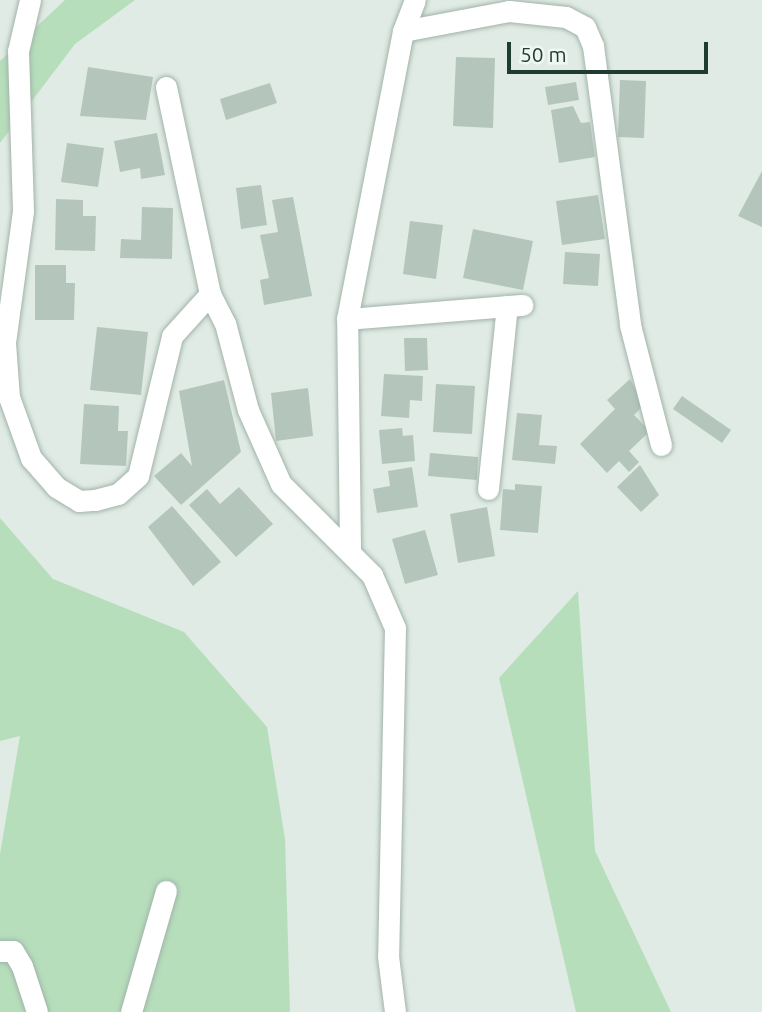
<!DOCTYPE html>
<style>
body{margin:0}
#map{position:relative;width:762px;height:1012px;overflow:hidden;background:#dfebe4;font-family:Ubuntu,sans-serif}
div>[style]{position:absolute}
.green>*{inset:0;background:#b6debb}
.building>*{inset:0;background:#b4c6bc}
.roads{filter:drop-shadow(0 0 2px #a2b3aa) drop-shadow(0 0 2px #a2b3aa)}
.minor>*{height:21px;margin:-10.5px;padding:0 10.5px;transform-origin:10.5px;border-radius:10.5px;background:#fff}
.tertiary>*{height:21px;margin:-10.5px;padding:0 10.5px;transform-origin:10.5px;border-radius:10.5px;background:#fff}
span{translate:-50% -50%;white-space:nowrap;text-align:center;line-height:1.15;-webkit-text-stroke:7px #eff7f2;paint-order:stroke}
.scale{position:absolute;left:507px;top:42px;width:201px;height:32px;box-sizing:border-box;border:4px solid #1f3c30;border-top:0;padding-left:9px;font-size:21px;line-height:24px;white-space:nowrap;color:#1f3c30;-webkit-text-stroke:5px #eff7f2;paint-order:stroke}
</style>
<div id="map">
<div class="green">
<i style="clip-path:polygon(65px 0,135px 0,75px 44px,0 143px,0 61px)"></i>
<i style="clip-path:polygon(0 518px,53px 579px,184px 632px,267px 727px,285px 839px,290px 1012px,0 1012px,0 854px,20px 736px,0 741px)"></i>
<i style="clip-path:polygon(578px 591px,595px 851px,671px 1012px,576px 1012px,499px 678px)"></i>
</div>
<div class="building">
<i style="clip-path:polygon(456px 57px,495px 58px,493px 128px,453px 126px)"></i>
<i style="clip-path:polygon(88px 67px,153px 77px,146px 120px,80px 116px)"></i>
<i style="clip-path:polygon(620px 80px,646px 81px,644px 138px,618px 137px)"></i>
<i style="clip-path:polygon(576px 82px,579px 100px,548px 105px,545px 87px)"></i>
<i style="clip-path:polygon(270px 83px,277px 103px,226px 120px,220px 99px)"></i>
<i style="clip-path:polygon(573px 106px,581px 123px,590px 122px,595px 157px,559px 163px,551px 110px)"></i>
<i style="clip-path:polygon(157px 133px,165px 175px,141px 179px,140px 168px,120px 172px,114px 141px)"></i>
<i style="clip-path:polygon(67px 143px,104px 148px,98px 187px,61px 182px)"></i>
<i style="clip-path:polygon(762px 171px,762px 227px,738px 216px)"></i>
<i style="clip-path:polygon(261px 185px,267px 225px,241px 229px,236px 188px)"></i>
<i style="clip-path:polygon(598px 195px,605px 239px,562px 245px,556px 201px)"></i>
<i style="clip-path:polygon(293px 197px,312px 296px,264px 305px,260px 280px,269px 278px,260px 235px,278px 232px,272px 200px)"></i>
<i style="clip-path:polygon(56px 199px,83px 200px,83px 216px,96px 216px,95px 251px,55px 250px)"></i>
<i style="clip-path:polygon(142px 207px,173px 208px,172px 259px,120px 258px,121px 239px,141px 240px)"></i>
<i style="clip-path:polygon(410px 221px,443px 225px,436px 279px,403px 274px)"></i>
<i style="clip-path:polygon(473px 229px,533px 241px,523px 290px,463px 278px)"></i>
<i style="clip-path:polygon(565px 252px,600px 254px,598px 286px,563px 284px)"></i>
<i style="clip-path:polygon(35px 265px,66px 265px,66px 283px,75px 283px,74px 320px,35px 320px)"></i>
<i style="clip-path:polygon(97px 327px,148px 332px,141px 395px,90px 390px)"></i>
<i style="clip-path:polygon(404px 338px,427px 338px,428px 370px,405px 371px)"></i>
<i style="clip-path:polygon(384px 374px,423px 376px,422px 401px,410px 400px,409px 418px,381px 416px)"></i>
<i style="clip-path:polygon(630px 379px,644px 405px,634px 415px,650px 431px,629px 451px,639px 462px,629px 472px,619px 461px,607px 473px,580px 444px,615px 409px,607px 400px)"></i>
<i style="clip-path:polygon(224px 380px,241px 452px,181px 505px,154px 476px,181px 453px,192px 466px,179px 391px)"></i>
<i style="clip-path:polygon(436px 384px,475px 386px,472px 434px,433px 432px)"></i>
<i style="clip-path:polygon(308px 388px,313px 436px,276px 441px,271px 393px)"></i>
<i style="clip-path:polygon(682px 396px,731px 430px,722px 443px,673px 409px)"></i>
<i style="clip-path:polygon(84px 404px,119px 406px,118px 431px,128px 431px,126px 466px,80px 464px)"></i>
<i style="clip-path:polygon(517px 413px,542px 415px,539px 445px,557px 446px,555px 464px,512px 460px)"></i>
<i style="clip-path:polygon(402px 428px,403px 436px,413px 435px,415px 461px,382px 464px,379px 430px)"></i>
<i style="clip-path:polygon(430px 453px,478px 457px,477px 480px,428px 476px)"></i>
<i style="clip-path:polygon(640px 465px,659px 495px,641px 512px,617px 487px)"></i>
<i style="clip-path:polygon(412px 467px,418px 507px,377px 513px,373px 489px,390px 486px,388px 471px)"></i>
<i style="clip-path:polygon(515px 484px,542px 486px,538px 533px,500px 530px,503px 489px,515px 490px)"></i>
<i style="clip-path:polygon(239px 487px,273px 524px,236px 557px,189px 505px,207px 489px,220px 504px)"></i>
<i style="clip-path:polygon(172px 506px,221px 562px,193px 586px,148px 527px)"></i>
<i style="clip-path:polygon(487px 507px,495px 556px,458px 563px,450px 514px)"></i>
<i style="clip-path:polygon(425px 530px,438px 575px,405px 584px,392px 539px)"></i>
</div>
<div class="roads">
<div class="minor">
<i style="left:30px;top:0;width:52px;rotate:103.2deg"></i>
<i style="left:18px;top:51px;width:160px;rotate:88.2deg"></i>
<i style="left:23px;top:211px;width:133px;rotate:97.8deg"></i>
<i style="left:5px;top:343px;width:54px;rotate:85.8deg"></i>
<i style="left:9px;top:397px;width:65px;rotate:70.2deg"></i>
<i style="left:31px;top:458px;width:38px;rotate:49deg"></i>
<i style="left:56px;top:487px;width:27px;rotate:31deg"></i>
<i style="left:79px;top:501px;width:16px;rotate:-4deg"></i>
<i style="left:95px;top:500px;width:24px;rotate:-15deg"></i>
<i style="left:118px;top:494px;width:27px;rotate:-42deg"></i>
<i style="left:138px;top:476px;width:144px;rotate:-76.3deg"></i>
<i style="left:172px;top:336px;width:57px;rotate:-47.9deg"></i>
<i style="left:403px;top:31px;width:108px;rotate:-10.7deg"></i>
<i style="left:509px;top:11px;width:57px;rotate:6deg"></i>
<i style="left:566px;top:17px;width:21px;rotate:28deg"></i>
<i style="left:585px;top:27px;width:21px;rotate:67deg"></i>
<i style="left:593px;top:46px;width:281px;rotate:82.4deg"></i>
<i style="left:630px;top:325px;width:124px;rotate:75.5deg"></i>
<i style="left:166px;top:87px;width:212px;rotate:78deg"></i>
<i style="left:210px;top:294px;width:33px;rotate:63deg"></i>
<i style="left:225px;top:323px;width:90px;rotate:75.2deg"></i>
<i style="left:248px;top:410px;width:81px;rotate:66deg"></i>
<i style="left:281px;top:484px;width:129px;rotate:45deg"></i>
<i style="left:372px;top:575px;width:58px;rotate:66.5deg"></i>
<i style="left:395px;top:628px;width:328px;rotate:91.2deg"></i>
<i style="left:388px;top:956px;width:56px;rotate:82.9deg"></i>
<i style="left:347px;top:319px;width:176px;rotate:-4.6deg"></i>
<i style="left:488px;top:489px;width:184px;rotate:-84.1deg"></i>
<i style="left:0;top:951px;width:13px"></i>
<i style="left:13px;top:951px;width:17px;rotate:59deg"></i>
<i style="left:22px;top:966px;width:48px;rotate:71.9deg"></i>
<i style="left:131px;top:1012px;width:126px;rotate:-73.9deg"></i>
</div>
<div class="tertiary">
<i style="left:350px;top:549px;width:230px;rotate:-90.7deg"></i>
<i style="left:347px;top:319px;width:293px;rotate:-79deg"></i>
<i style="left:403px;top:31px;width:33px;rotate:-69deg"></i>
</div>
</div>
<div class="scale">50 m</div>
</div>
